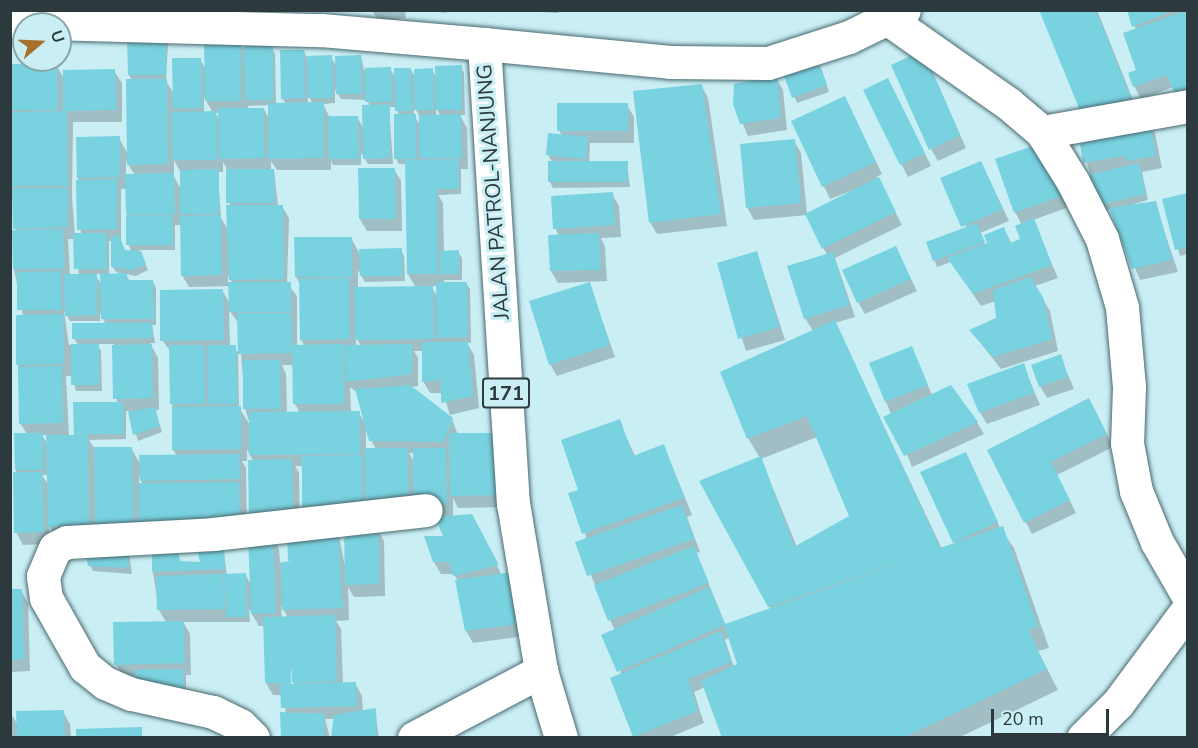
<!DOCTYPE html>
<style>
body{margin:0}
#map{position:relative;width:1198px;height:748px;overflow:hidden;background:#c9eef4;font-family:"Nunito Sans",sans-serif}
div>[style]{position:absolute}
.shadow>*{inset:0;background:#0003}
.building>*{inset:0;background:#79d2e0}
.roads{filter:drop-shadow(0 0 2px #49696f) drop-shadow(0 0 2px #49696f)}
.street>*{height:33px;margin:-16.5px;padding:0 16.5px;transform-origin:16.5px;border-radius:16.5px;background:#fff}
.secondary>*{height:33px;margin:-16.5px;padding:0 16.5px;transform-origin:16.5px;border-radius:16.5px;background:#fff}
.primary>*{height:33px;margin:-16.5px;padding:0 16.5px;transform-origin:16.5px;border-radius:16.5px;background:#fff}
span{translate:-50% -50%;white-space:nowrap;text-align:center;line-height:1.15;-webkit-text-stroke:6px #c9eef4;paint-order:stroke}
.shield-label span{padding:2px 4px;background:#c9eef4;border:2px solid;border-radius:4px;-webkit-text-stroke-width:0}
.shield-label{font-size:20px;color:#2c3a3d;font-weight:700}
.street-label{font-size:21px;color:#2c3a3d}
.frame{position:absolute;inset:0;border:12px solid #2c3a3d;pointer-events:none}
.north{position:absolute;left:12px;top:12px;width:60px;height:60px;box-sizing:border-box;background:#c9eef4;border:2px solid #8aa6ab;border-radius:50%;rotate:71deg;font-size:16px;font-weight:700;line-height:24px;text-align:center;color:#2c3a3d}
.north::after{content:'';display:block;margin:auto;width:21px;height:27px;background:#a7712c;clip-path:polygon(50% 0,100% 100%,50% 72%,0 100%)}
.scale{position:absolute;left:991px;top:709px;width:118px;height:27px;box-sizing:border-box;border:3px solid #2c3a3d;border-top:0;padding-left:8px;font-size:18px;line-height:21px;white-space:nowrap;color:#2c3a3d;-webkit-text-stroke:4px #c9eef4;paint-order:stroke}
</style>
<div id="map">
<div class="shadow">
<i style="clip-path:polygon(372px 10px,405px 10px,406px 18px,379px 22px)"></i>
<i style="clip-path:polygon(417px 10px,447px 10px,447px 13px)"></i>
<i style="clip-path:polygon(505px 10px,558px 10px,558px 13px)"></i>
<i style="clip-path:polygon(1045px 10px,1097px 10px,1137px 110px,1092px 129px)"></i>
<i style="clip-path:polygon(1129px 10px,1188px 10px,1188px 102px,1182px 104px,1173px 87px,1141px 99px,1134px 86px,1138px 71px,1136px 30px)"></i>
<i style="clip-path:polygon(evenodd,165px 37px,168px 43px,166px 81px,174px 94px,200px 59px,206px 70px,240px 43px,246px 52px,272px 48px,275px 54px,276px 104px,286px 104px,282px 98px,304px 51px,307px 58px,331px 57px,337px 67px,361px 56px,364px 70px,390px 69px,396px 78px,411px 69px,415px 78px,432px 70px,436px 77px,461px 67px,464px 73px,465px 115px,460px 115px,467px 128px,468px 169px,461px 169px,461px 194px,438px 195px,443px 203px,444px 252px,458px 252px,462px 258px,462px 280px,444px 280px,445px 284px,466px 283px,470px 289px,471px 343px,467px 343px,474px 355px,479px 408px,450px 415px,443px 393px,430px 393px,423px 381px,423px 351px,414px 351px,418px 358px,418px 386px,411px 387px,452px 419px,458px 435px,506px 507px,458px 508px,453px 498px,453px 517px,478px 528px,532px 635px,473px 643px,466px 631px,458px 581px,454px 574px,441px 574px,434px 562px,445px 537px,444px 516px,375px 521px,303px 466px,295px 466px,299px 473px,300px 533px,338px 532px,346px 571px,377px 528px,384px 541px,385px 596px,354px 597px,348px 587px,349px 620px,336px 621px,341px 629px,343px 684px,355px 683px,362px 696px,363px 712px,375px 710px,379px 738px,333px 738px,335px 719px,325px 719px,330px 738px,282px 738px,286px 713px,282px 695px,273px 695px,266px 683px,264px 626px,259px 626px,249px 609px,250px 622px,183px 622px,190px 634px,191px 675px,186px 675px,186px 694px,137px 676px,123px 676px,116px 664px,166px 622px,159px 610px,153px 572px,177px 551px,181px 563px,201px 564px,223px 547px,227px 575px,245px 574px,251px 585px,272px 537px,279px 549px,280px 563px,291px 563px,289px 532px,247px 449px,247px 461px,242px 461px,246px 468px,247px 536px,57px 539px,49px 526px,50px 544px,23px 545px,16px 532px,16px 470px,27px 434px,20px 423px,18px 364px,23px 316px,14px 269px,16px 232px,11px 186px,10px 66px,56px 65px,65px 80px,114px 71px,122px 83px,122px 122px,73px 122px,72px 197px,75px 235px,81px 235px,78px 177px,119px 138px,128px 154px,132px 80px,129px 75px,165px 37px,335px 89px,341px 99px,367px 100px,370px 106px,364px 129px,357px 117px,330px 118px,323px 104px,335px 103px,335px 89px,165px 37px,308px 95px,313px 104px,308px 104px,308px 95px,165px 37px,204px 97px,213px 113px,204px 113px,204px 97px,165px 37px,269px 105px,269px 119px,264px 109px,248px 109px,248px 106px,269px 105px,165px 37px,389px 107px,396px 107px,399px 116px,396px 158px,399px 164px,407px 164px,408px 274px,416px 288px,358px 288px,358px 270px,365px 282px,405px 281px,404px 256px,401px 250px,361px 256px,351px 238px,296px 277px,300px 284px,301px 340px,305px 346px,297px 346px,297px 296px,287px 283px,289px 218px,282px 206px,278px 206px,274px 170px,331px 170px,331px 160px,333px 165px,361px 165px,361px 153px,368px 164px,393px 164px,389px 107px,165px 37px,414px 107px,419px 115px,420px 125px,414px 115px,414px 107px,165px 37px,436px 108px,439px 113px,441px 116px,436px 116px,436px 108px,165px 37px,215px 113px,220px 113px,220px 121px,217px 116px,215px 113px,165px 37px,126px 160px,131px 169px,135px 175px,126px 176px,126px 160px,165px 37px,174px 160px,181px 173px,181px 189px,174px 177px,174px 160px,165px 37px,271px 161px,277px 170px,271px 170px,271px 161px,165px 37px,223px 162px,227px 169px,230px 207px,227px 228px,221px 218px,218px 172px,223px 172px,223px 162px,165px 37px,121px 189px,127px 189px,128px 244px,132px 252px,125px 252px,121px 241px,121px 189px,165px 37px,175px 225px,182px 225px,182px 275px,189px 287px,230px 286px,230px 304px,222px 290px,162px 340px,171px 352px,173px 449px,177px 456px,141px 465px,131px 448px,95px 449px,89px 440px,126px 439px,126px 411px,129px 411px,138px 441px,162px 432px,155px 410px,159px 410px,158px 358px,150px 343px,155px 343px,152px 325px,156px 325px,156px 288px,153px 282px,130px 282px,126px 274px,136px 276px,148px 270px,139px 250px,175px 250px,175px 225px,165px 37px,68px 239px,75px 239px,79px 275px,70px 275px,68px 239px,165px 37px,109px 241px,112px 241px,112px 266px,116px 272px,123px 274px,109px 276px,109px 241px,165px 37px,95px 274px,102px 274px,102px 286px,95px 274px,165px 37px,228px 275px,233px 284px,228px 284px,228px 275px,165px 37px,431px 286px,438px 286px,438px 298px,431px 286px,165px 37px,229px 310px,239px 324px,245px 408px,250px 425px,239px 408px,238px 352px,230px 346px,229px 310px,165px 37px,64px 311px,70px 321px,100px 321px,100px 313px,106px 325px,74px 338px,78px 345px,69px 345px,64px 311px,165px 37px,356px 337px,361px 346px,356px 346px,356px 337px,165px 37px,97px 344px,114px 344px,117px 403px,76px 436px,69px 436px,66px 376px,72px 376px,76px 391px,102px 391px,101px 351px,97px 344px,165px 37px,282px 365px,294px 365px,295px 404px,300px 413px,287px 413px,286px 374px,282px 365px,165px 37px,350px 387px,358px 393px,365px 423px,359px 413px,351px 413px,350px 387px,165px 37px,366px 427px,371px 440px,376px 449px,366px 449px,366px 427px,165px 37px,42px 435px,48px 435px,48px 445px,42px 435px,165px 37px,409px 453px,414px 453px,414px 462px,409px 453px,165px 37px,42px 475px,48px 475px,49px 486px,42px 475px,165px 37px,139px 476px,143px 484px,139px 484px,139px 476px,165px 37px,281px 605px,288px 618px,282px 618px,281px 605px,165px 37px,291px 668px,293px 668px,294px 685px,289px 685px,291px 668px)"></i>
<i style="clip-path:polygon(929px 64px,966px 148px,938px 161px,931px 149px)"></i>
<i style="clip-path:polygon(821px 68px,829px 92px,797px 103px,785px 74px)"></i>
<i style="clip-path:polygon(776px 78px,783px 90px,787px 130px,748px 136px,734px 103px)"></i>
<i style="clip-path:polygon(701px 85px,708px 98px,727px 226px,657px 234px,650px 222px)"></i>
<i style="clip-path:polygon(865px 91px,894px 92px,931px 166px,908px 177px)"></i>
<i style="clip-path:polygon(evenodd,845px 98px,882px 174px,877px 177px,902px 225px,835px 258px,855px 317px,835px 323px,942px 549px,956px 544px,922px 473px,972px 466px,1000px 528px,1014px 548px,1049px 648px,1038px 651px,1058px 690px,958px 738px,724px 738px,705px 687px,694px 692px,704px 723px,668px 738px,636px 738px,612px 679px,621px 675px,615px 631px,577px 543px,587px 539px,570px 494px,580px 491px,619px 421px,635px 456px,664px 446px,692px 515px,687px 517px,700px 552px,696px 553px,726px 626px,771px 610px,701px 482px,760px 458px,748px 438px,813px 331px,805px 318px,827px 255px,807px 215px,754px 220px,747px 207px,794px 141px,801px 153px,807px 214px,864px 186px,830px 199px,793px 122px,845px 98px,817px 437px,851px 517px,797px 547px,761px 459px,817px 437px,845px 98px,730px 637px,739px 664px,734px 667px,725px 640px,730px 637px)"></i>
<i style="clip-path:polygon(627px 105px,634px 117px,634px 143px,590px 143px,589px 163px,627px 163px,630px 187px,553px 188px,550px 182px,553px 163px,548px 155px,562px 136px,559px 130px)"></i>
<i style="clip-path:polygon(1148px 121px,1155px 133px,1162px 168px,1142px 172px,1148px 200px,1133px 204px,1155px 203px,1178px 272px,1140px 280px,1111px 209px,1100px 212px,1079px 133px)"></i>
<i style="clip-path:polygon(1043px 144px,1069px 207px,1033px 220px,1058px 278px,1035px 286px,1050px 311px,1058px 351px,1001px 369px,971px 331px,998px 319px,996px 301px,981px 306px,951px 262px,937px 267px,928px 242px,965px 229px,981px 162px,1009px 221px,980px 233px,986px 246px,1004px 229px,1012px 244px,1022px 240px,1022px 225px,1015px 212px)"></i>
<i style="clip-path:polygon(394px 169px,401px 181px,402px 231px,367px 231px,360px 219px)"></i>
<i style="clip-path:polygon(612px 194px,619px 206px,621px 237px,601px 238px,605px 247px,607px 281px,558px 283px,551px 271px,559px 236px,555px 228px)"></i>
<i style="clip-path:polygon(1188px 194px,1188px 254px,1180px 256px,1164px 200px)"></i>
<i style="clip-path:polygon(896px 248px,917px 291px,865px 314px,858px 302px)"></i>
<i style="clip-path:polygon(757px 253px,785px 340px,746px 351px,718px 264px)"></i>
<i style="clip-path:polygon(589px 283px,615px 357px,557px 376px,550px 364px)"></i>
<i style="clip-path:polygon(911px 348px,932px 395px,977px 422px,984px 434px,912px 467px,871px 364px)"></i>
<i style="clip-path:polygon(1060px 356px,1074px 389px,1047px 398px,1040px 386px)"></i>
<i style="clip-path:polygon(1023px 365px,1040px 405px,987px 424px,980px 412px)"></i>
<i style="clip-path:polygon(1096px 412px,1113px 447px,1057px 475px,1076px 513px,1032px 534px,989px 451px)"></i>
<i style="clip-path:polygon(129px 553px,132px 574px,93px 571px,90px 565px)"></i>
<i style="clip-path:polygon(21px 590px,28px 603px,30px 671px,10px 672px,10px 591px)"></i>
<i style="clip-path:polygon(10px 712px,18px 725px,63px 712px,70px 724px,71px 738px,10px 738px)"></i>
</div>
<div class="building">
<i style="clip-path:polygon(1039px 10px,1096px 10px,1131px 98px,1083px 118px)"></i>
<i style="clip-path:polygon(1127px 10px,1172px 10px,1172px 11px,1132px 27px)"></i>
<i style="clip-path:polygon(1188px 10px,1188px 88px,1174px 92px,1167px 75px,1133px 87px,1128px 73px,1136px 70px,1123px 33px)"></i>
<i style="clip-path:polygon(166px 35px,166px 75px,128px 75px,127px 36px)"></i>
<i style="clip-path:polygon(204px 41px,241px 41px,241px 101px,205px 101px)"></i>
<i style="clip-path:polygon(244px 46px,273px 46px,273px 100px,245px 100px)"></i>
<i style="clip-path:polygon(280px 50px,304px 50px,305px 98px,281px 99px)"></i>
<i style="clip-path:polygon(923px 50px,960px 135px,929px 150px,891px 65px)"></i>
<i style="clip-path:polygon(332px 55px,333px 98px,308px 98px,307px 56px)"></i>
<i style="clip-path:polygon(361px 55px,362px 94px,336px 94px,335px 56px)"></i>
<i style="clip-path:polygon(172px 58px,201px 58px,202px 108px,173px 109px)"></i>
<i style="clip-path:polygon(818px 60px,827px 85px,792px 98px,783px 73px)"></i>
<i style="clip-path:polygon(57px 63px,58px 110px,10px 110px,10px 64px)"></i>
<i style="clip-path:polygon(462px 65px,462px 110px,436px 110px,435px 66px)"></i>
<i style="clip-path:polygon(391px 67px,392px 102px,365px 102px,365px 68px)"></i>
<i style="clip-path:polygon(394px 68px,411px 68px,412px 111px,395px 111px)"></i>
<i style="clip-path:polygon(433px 68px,434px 110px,414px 110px,414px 69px)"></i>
<i style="clip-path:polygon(115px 69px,116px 110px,67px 111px,68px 186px,10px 186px,10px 112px,63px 111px,63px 70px)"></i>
<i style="clip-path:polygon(777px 76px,781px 118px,740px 124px,733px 104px,734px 84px)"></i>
<i style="clip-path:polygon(888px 78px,925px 153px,900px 165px,863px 90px)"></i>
<i style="clip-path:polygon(126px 79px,167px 79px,168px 164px,127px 165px)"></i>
<i style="clip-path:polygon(702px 84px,721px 214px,649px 223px,633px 91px)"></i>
<i style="clip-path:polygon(845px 96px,876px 162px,822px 187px,791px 121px)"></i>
<i style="clip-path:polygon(324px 102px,324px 158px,268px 159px,268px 103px)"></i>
<i style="clip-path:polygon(557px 103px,628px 103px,628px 131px,557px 131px)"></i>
<i style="clip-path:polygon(390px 104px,390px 158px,363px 159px,362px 105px)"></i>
<i style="clip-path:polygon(218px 108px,264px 108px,265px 158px,219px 159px)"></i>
<i style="clip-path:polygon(216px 111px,217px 160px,172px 160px,171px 112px)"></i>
<i style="clip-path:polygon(394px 114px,416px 114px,416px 159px,394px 159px)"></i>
<i style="clip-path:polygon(461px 114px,462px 158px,419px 158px,419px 115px)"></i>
<i style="clip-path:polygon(328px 116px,358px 116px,359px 159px,328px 159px)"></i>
<i style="clip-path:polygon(1149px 119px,1156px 156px,1126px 161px,1125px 156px,1083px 163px,1078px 132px)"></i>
<i style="clip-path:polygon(548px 133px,588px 137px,586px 159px,546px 155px)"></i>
<i style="clip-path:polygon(120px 136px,120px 177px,77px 178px,76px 137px)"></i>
<i style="clip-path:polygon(795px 139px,801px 203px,746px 208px,740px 144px)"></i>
<i style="clip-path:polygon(1044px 142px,1064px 195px,1014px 213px,995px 159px)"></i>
<i style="clip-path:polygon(458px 159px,459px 189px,437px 189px,438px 274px,407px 274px,405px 160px)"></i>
<i style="clip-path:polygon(548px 161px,628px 161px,627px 182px,548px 182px)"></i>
<i style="clip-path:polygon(981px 161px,1003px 209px,961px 227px,940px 178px)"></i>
<i style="clip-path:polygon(1139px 163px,1146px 194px,1095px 206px,1088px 175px)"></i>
<i style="clip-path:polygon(358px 168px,395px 168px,396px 219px,359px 219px)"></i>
<i style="clip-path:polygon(219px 169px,219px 214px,180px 214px,180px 170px)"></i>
<i style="clip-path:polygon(226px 169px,274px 169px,275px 203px,226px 203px)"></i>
<i style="clip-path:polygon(174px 173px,175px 214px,126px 214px,125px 174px)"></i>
<i style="clip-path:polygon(879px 177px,896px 212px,822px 249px,805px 214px)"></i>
<i style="clip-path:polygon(117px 179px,117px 229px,77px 230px,76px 180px)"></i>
<i style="clip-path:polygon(12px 188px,68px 188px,68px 227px,13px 229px)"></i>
<i style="clip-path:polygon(613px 192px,615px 225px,553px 229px,551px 196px)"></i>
<i style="clip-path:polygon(1188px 193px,1188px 247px,1175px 250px,1162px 199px)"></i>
<i style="clip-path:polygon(1156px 201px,1172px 260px,1132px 269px,1109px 208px)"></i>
<i style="clip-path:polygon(226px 205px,283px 205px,284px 279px,229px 280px)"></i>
<i style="clip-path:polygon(126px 215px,172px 215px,173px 245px,126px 245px)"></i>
<i style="clip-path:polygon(221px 215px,222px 275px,181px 276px,180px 216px)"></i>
<i style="clip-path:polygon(1034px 218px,1052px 265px,973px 294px,947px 258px,987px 243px,984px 235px,1004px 227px,1010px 243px,1020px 239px,1015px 226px)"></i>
<i style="clip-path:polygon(977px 223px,985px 242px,933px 261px,926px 242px)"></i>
<i style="clip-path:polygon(63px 229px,64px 269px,13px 269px,12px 230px)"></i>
<i style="clip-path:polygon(73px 233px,106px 233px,107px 269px,74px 269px)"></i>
<i style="clip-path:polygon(599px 233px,601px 270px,550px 271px,548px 235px)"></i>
<i style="clip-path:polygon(119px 235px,125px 250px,141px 251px,146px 264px,132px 270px,111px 267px,111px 237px)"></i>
<i style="clip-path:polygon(294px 237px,352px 237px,352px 277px,295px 277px)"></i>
<i style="clip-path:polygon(896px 246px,911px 279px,857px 303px,842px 270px)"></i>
<i style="clip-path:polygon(402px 248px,402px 276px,360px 276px,359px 249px)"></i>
<i style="clip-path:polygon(459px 250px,459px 274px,440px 274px,440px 251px)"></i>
<i style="clip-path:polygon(757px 251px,779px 327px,738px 339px,717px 263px)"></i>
<i style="clip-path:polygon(833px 252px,849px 305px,804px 319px,787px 266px)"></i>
<i style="clip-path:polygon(61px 271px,62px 310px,17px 310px,17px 272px)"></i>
<i style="clip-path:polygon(127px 273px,127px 280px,153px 280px,154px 319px,101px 319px,100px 274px)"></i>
<i style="clip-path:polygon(64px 274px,97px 274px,97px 315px,65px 316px)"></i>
<i style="clip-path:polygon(1030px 277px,1043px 297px,1052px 339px,993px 357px,969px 330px,996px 318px,993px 290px)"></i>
<i style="clip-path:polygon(349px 278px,350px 339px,300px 340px,299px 279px)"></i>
<i style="clip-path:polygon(228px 282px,291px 282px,291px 312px,229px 312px)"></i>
<i style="clip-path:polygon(436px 282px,467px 282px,468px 337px,437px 338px)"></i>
<i style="clip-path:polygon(590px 282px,610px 345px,549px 365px,529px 301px)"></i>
<i style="clip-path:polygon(433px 286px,434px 339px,355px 340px,354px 287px)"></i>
<i style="clip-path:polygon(223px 289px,224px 340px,160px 341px,160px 290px)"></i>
<i style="clip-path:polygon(237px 313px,291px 313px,292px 345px,344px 344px,344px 404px,293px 404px,292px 353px,238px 354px)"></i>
<i style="clip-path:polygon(63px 314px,64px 364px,16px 365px,16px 315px)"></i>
<i style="clip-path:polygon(835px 320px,940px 548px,1003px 526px,1038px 627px,1028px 630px,1047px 669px,903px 738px,722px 738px,701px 681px,737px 664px,724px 625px,617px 672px,601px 635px,709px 587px,725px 624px,935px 550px,768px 607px,699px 481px,761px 456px,794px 547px,849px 516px,807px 416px,747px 439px,720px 372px)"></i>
<i style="clip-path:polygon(72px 323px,152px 323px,153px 338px,72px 339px)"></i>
<i style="clip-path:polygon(422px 342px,468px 342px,473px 396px,441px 403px,441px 380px,422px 382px)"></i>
<i style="clip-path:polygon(71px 344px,99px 344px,99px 385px,71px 385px)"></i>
<i style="clip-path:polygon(152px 344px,153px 398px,113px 399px,112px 345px)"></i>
<i style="clip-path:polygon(412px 344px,412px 374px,346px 382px,345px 345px)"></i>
<i style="clip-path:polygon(169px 345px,204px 345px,205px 404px,170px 404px)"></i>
<i style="clip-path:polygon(207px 345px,236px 345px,237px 404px,208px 404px)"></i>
<i style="clip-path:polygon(912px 346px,928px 385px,885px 402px,869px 363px)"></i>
<i style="clip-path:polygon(1061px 354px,1068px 377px,1039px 387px,1031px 365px)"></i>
<i style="clip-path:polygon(243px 360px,280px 360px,281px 409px,243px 409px)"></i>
<i style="clip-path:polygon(1024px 363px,1034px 393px,979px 413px,967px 384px)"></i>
<i style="clip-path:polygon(62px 366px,63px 423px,19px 424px,18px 367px)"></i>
<i style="clip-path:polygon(410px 385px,453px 418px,444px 442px,369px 441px,355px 389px)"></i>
<i style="clip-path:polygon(951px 385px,978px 422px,904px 456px,883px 417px)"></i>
<i style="clip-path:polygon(1089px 398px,1107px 434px,1051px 462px,1070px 500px,1024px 523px,987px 450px)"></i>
<i style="clip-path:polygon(73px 402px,123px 402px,124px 434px,88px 434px,89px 526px,48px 527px,46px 435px,74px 435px)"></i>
<i style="clip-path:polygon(241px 406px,241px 449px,172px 450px,172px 407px)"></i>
<i style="clip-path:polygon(155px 407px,160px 426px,133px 435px,128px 412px)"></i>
<i style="clip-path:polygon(360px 411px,360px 454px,249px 455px,249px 412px)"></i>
<i style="clip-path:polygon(620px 419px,633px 456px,664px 444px,684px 498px,582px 534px,568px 493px,578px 490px,561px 440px)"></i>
<i style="clip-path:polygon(14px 433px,43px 433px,43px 470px,15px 470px)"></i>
<i style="clip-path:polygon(449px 433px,499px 433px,500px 495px,450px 496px)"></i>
<i style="clip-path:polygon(94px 447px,132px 447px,134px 528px,95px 528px)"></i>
<i style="clip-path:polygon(365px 448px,408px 448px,409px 508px,366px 509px)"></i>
<i style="clip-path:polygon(413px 448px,446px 448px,447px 504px,413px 504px)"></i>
<i style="clip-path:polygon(966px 452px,998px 522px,953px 543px,920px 472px)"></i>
<i style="clip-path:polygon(239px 454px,240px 479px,140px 481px,139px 455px)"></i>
<i style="clip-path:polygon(363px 455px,363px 509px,302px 510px,302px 456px)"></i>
<i style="clip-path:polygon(292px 459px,293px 520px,249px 521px,248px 460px)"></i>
<i style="clip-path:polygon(13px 472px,42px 472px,44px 532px,14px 533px)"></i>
<i style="clip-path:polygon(239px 482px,240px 525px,139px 526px,138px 483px)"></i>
<i style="clip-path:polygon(682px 505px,694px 539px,587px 576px,575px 542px)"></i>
<i style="clip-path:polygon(472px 514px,499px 565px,453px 576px,449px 562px,433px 562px,424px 536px,443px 536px,435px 517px)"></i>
<i style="clip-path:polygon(378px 527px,379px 584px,345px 585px,344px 528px)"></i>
<i style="clip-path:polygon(338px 531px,343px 608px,282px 610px,281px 562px,296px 561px,288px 561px,287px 532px)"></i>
<i style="clip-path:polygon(273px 535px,276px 613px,251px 614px,248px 536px)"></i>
<i style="clip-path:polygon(127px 545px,129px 568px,88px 566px,85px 548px)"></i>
<i style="clip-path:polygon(224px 545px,225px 569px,152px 572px,152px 551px,178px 549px,180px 561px,200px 562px,197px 549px)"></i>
<i style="clip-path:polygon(694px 546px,709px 583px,608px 621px,594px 585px)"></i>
<i style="clip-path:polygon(519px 571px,526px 623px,465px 631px,455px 580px)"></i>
<i style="clip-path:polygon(246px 573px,247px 617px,226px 617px,224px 574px)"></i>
<i style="clip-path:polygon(223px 574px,224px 609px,157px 610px,156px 576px)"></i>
<i style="clip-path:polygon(10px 589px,22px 589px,24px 659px,10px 660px)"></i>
<i style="clip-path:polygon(335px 615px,337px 681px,292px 683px,290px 640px,291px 684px,356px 682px,357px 706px,281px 708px,280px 684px,287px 683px,265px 683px,263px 617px)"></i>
<i style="clip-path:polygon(184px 621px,185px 663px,114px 665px,113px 622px)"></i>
<i style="clip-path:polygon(721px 631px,731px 662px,688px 679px,698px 711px,633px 737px,610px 678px)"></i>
<i style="clip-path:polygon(183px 669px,184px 689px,136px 690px,135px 670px)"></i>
<i style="clip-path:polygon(376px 708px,377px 738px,331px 738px,334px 715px)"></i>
<i style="clip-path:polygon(64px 710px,65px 738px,17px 738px,16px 711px)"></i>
<i style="clip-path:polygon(280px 712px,324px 714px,324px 738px,281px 738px)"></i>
<i style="clip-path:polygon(142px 727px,142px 738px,76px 738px,76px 729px)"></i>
</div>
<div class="roads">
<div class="street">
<i style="left:888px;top:19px;width:148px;rotate:35.1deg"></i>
<i style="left:1009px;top:104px;width:43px;rotate:40.3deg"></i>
<i style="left:1042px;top:132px;width:59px;rotate:58.2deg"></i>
<i style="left:1073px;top:182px;width:64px;rotate:63deg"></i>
<i style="left:1102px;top:239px;width:71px;rotate:73.6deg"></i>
<i style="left:1122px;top:307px;width:80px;rotate:85deg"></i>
<i style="left:1129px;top:387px;width:56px;rotate:92deg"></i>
<i style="left:1127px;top:443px;width:49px;rotate:79.4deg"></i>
<i style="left:1136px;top:491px;width:55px;rotate:67.6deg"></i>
<i style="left:1157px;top:542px;width:62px;rotate:60.1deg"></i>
<i style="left:1042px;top:132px;width:148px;rotate:-10.1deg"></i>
<i style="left:253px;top:738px;width:18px;rotate:-135deg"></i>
<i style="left:240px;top:725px;width:30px;rotate:-154deg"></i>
<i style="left:213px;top:712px;width:84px;rotate:-167.6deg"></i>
<i style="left:131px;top:694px;width:28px;rotate:-157deg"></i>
<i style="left:105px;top:683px;width:26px;rotate:-141deg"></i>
<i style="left:85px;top:667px;width:79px;rotate:-119.5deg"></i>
<i style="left:46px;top:598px;width:22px;rotate:-98deg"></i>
<i style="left:43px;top:576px;width:30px;rotate:-67deg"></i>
<i style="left:55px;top:548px;width:13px;rotate:-27deg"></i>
<i style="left:67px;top:542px;width:146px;rotate:-3.1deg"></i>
<i style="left:213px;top:534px;width:214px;rotate:-6.4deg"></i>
<i style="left:414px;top:738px;width:144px;rotate:-27.8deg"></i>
<i style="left:1083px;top:738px;width:49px;rotate:-45deg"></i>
<i style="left:1118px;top:703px;width:117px;rotate:-53.3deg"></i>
</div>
<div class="secondary">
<i style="left:484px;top:44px;width:187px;rotate:5.5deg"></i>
<i style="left:670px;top:62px;width:98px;rotate:0.6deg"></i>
<i style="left:768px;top:63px;width:85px;rotate:-17.8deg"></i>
<i style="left:849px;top:37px;width:61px;rotate:-26.1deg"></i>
</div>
<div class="primary">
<i style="left:10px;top:22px;width:311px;rotate:1.5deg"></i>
<i style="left:321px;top:30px;width:164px;rotate:4.9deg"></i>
<i style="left:484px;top:44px;width:460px;rotate:86.4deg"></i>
<i style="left:513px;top:503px;width:170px;rotate:80.5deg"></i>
<i style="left:541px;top:671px;width:70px;rotate:73.4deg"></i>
</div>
</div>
<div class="shield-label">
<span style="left:506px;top:393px">171</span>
</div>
<div class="street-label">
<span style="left:493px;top:192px;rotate:-94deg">JALAN PATROL-NANJUNG</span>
</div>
<div class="frame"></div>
<div class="north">U</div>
<div class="scale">20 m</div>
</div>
